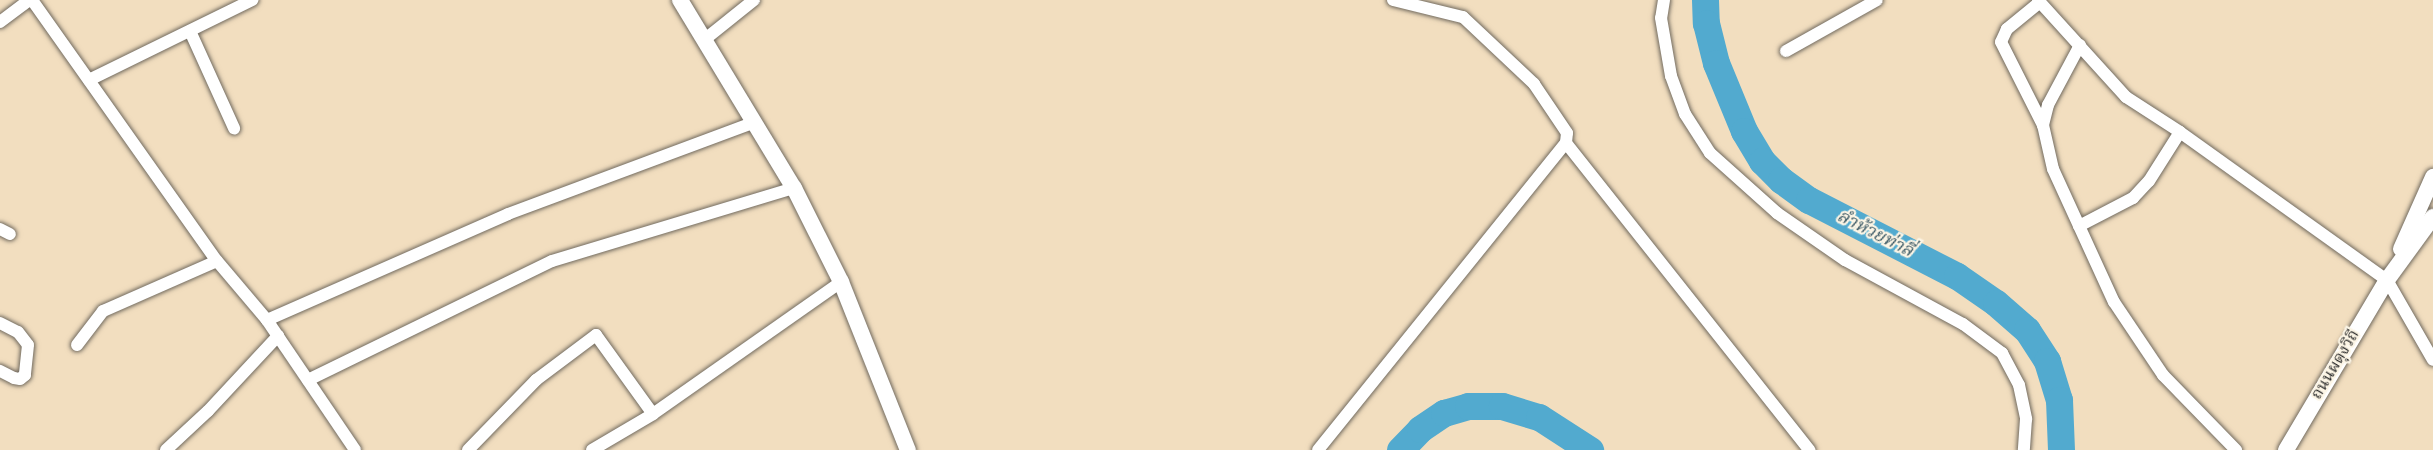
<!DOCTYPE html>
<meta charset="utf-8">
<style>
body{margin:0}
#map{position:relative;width:2433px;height:450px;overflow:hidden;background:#f2debf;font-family:"Old Standard TT","Noto Serif Thai",serif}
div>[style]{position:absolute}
.river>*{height:27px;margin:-13.5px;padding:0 13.5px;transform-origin:13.5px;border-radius:13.5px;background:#52aacf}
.roads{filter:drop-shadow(0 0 2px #716a5f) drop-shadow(0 0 2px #716a5f)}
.street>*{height:12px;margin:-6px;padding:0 6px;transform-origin:6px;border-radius:6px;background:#fff}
.secondary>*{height:16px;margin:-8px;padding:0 8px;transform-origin:8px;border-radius:8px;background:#fff}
span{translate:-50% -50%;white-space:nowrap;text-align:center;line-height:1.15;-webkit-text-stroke:4.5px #fcf5e5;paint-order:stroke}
.street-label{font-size:16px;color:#2b2b2b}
.water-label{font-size:18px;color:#395764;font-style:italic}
</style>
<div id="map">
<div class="river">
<i style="left:1705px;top:0;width:23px;rotate:88deg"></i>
<i style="left:1706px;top:23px;width:41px;rotate:76deg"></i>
<i style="left:1716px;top:63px;width:74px;rotate:67.6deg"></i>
<i style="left:1744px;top:131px;width:35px;rotate:59deg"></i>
<i style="left:1762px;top:161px;width:27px;rotate:45deg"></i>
<i style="left:1781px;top:180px;width:34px;rotate:36deg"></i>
<i style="left:1809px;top:200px;width:166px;rotate:27.2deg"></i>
<i style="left:1957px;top:276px;width:47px;rotate:34.7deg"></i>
<i style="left:1996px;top:303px;width:41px;rotate:41.1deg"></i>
<i style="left:2027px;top:330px;width:37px;rotate:57deg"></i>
<i style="left:2047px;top:361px;width:41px;rotate:72.9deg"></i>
<i style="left:2059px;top:400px;width:50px;rotate:87.7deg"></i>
<i style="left:1400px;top:450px;width:29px;rotate:-46deg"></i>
<i style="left:1420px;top:429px;width:29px;rotate:-34deg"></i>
<i style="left:1444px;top:413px;width:25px;rotate:-16deg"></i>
<i style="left:1468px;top:406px;width:34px"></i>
<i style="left:1502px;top:406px;width:39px;rotate:17deg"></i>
<i style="left:1539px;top:417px;width:61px;rotate:32.9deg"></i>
</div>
<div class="roads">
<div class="street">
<i style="left:32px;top:0;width:320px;rotate:54.7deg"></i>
<i style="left:217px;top:261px;width:77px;rotate:49.7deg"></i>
<i style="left:267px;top:320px;width:157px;rotate:55.9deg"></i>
<i style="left:1393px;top:0;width:72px;rotate:13.7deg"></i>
<i style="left:1463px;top:17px;width:98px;rotate:43.3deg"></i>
<i style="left:1534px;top:84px;width:59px;rotate:56deg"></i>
<i style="left:1567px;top:133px;width:10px;rotate:96deg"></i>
<i style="left:1664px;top:0;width:18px;rotate:99deg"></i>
<i style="left:1661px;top:18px;width:59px;rotate:80.2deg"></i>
<i style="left:1671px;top:76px;width:40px;rotate:69.8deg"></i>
<i style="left:1685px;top:114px;width:46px;rotate:57.3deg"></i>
<i style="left:1710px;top:153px;width:90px;rotate:41.8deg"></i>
<i style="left:1777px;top:213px;width:83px;rotate:34.7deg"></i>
<i style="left:1845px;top:260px;width:134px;rotate:28.5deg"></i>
<i style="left:1963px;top:324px;width:49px;rotate:36.6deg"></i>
<i style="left:2002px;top:353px;width:36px;rotate:62deg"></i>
<i style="left:2019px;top:385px;width:35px;rotate:78deg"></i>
<i style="left:2026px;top:419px;width:31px;rotate:94deg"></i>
<i style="left:2038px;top:0;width:131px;rotate:47.8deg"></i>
<i style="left:2126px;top:97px;width:64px;rotate:32.9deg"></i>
<i style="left:2180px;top:132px;width:254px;rotate:35.6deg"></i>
<i style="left:2387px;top:280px;width:92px;rotate:60.1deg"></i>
<i style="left:2040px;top:2px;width:43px;rotate:140.7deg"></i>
<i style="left:2007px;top:29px;width:14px;rotate:115deg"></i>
<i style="left:2001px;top:42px;width:93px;rotate:63.2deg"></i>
<i style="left:0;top:22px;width:36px;rotate:-37deg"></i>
<i style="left:190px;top:31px;width:107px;rotate:65.6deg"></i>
<i style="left:704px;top:40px;width:64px;rotate:-38.7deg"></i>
<i style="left:2080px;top:45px;width:68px;rotate:118.1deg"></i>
<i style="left:2048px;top:105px;width:21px;rotate:104deg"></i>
<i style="left:2043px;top:125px;width:45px;rotate:77.2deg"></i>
<i style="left:2053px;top:169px;width:146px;rotate:65.4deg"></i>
<i style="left:2114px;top:302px;width:88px;rotate:56.1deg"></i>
<i style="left:2163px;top:375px;width:105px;rotate:45.8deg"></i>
<i style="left:1786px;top:51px;width:104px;rotate:-29.3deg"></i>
<i style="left:89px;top:80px;width:182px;rotate:-26.1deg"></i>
<i style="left:2079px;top:226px;width:61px;rotate:-27.4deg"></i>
<i style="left:2133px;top:198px;width:23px;rotate:-47deg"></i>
<i style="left:2149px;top:181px;width:58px;rotate:-57.7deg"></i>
<i style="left:0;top:229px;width:11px;rotate:27deg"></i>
<i style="left:267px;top:320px;width:263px;rotate:-23.7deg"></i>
<i style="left:508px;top:214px;width:264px;rotate:-20.4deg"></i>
<i style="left:0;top:323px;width:20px;rotate:27deg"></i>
<i style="left:18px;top:332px;width:16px;rotate:52deg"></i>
<i style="left:28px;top:345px;width:30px;rotate:96deg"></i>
<i style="left:25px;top:375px;width:6px;rotate:141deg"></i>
<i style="left:20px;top:379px;width:6px;rotate:-171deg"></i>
<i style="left:14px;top:378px;width:16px;rotate:-153deg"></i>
<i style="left:77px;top:345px;width:43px;rotate:-52.6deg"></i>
<i style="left:103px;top:311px;width:124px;rotate:-23.7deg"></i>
<i style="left:308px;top:380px;width:271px;rotate:-26deg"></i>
<i style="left:552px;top:261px;width:253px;rotate:-16.8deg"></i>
<i style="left:166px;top:450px;width:57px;rotate:-42.9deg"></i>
<i style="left:208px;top:411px;width:103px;rotate:-47deg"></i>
<i style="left:468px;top:450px;width:98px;rotate:-45.8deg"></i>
<i style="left:536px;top:380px;width:75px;rotate:-36.9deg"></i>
<i style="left:596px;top:335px;width:97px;rotate:54.2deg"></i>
<i style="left:592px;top:450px;width:71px;rotate:-30.5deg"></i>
<i style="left:653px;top:414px;width:230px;rotate:-35.1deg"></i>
<i style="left:1318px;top:450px;width:395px;rotate:-51.1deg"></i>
<i style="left:1566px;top:143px;width:392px;rotate:51.6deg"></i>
</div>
<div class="secondary">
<i style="left:680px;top:0;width:220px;rotate:58.8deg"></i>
<i style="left:794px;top:188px;width:105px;rotate:63.4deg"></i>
<i style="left:841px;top:282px;width:181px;rotate:68.3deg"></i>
<i style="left:2401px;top:249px;width:79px;rotate:-66deg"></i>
<i style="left:2286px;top:450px;width:198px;rotate:-59.3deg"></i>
<i style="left:2387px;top:280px;width:78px;rotate:-53.9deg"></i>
</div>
</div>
<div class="street-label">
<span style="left:2336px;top:365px;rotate:-59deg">ถนนผดุงวิถี</span>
</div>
<div class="water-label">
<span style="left:1875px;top:234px;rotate:27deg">ลำห้วยท่าลี่</span>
</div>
</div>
